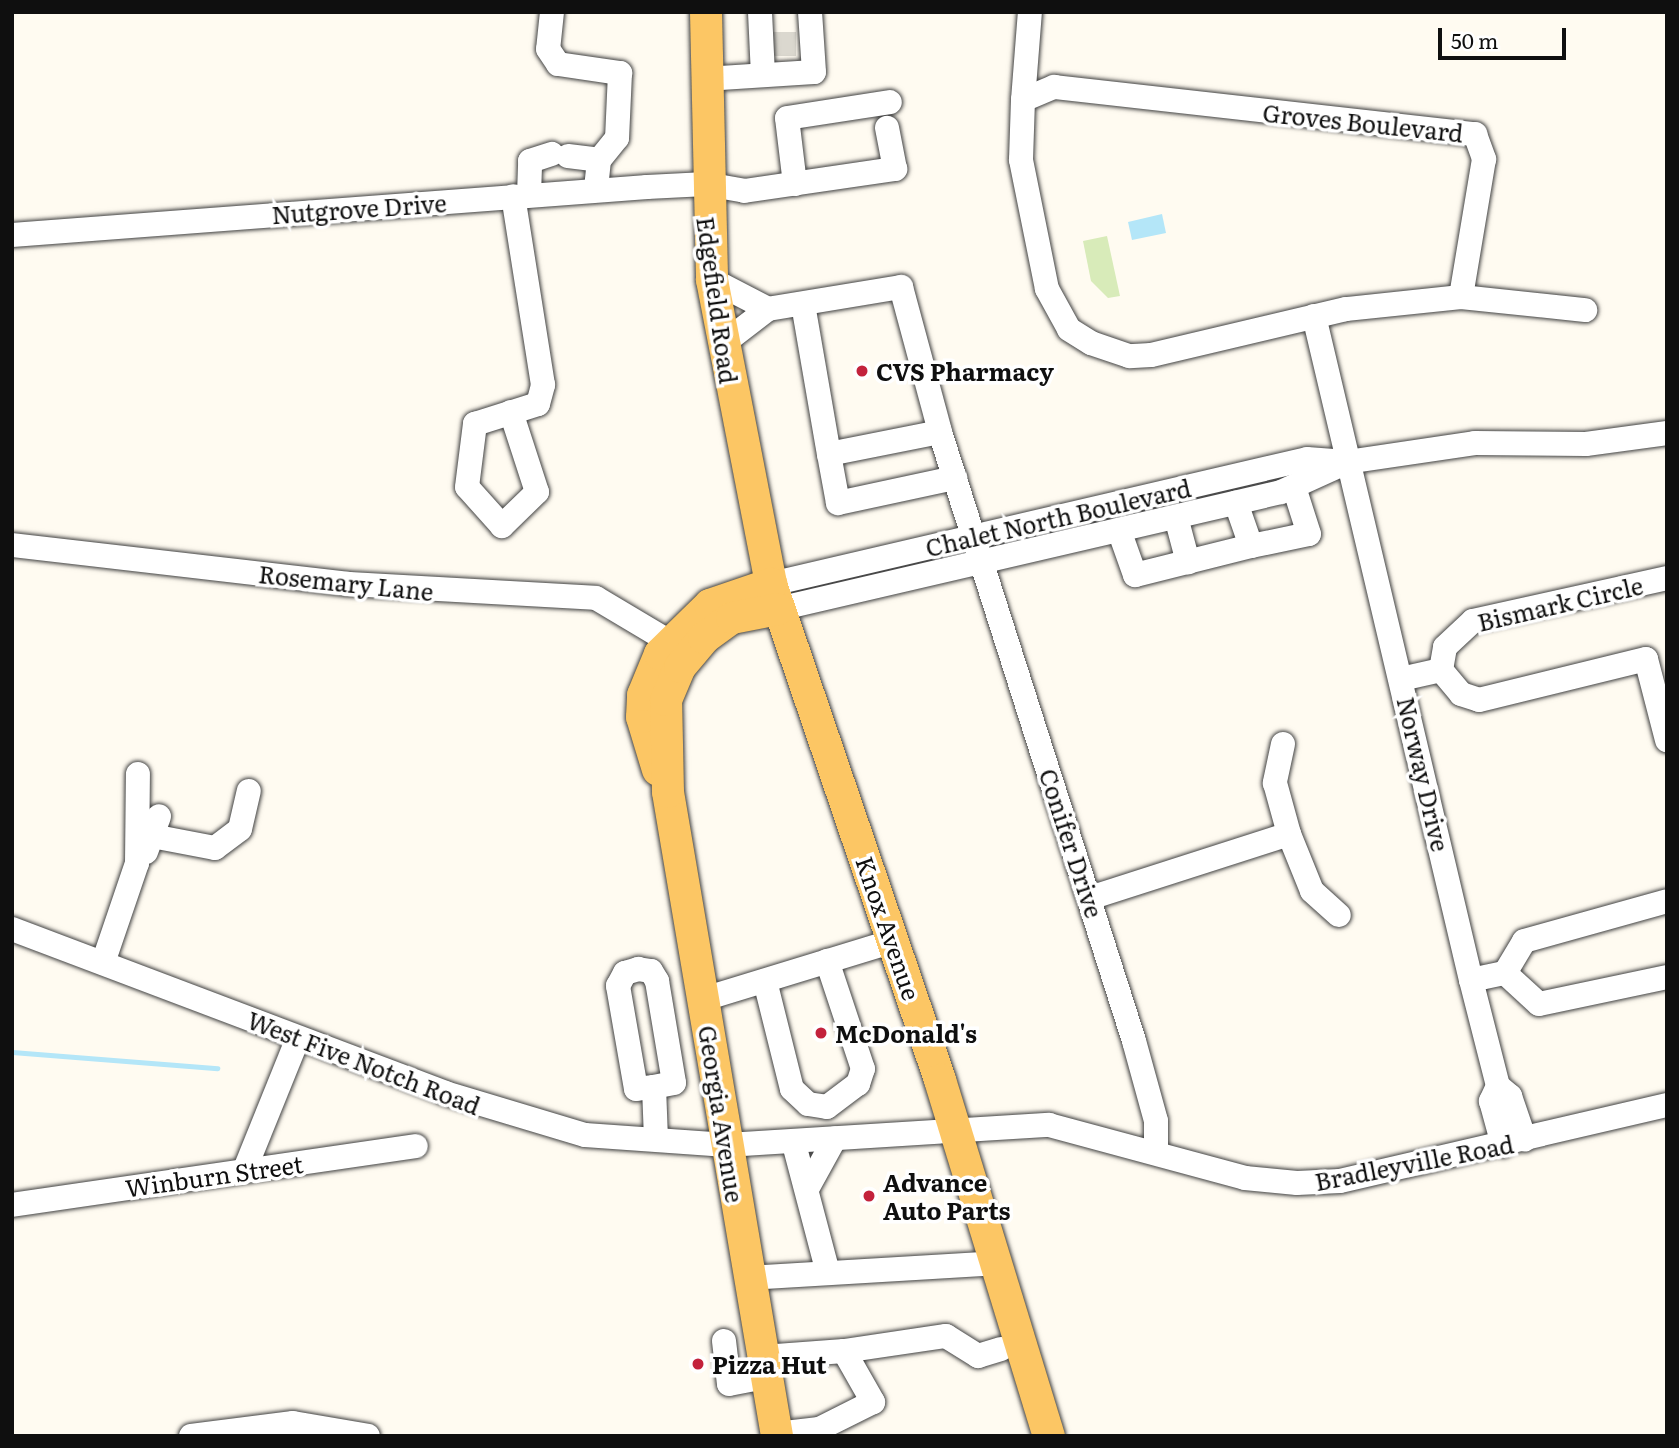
<!DOCTYPE html>
<style>
body{margin:0}
#map{position:relative;width:1679px;height:1448px;overflow:hidden;background:#fffbf1;font-family:Literata,serif}
div>[style]{position:absolute}
.green>*{inset:0;background:#d8ebb9}
.water>*{inset:0;background:#b4e6f8}
.stream>*{height:5px;margin:-2.5px;padding:0 2.5px;transform-origin:2.5px;border-radius:2.5px;background:#b4e6f8}
.minor-tunnel>*{height:24px;margin-top:-12px;transform-origin:0;background:repeating-linear-gradient(90deg,#dbd8cf 0 24px,transparent 0 36px)}
.roads{filter:drop-shadow(0 0 2px #424242) drop-shadow(0 0 2px #424242)}
.minor>*{height:24px;margin:-12px;padding:0 12px;transform-origin:12px;border-radius:12px;background:#fff}
.major>*{height:32px;margin:-16px;padding:0 16px;transform-origin:16px;border-radius:16px;background:#fcc664}
.dots>*{width:19px;height:19px;translate:-50% -50%;box-sizing:border-box;border:4px solid #fff;border-radius:50%}
span{translate:-50% -50%;white-space:nowrap;text-align:center;line-height:1.15;-webkit-text-stroke:7px #fff;paint-order:stroke}
.street-label{font-size:24px;color:#0f0f0f}
.poi-label{font-size:24px;color:#0f0f0f;font-weight:700}
.left{translate:0 -50%;text-align:left}
.frame{position:absolute;inset:0;border:14px solid #0f0f0f;pointer-events:none}
.scale{position:absolute;left:1438px;top:28px;width:128px;height:32px;box-sizing:border-box;border:4px solid #0f0f0f;border-top:0;padding-left:9px;font-size:21px;line-height:24px;white-space:nowrap;color:#0f0f0f;-webkit-text-stroke:5px #fff;paint-order:stroke}
</style>
<div id="map">
<div class="green">
<i style="clip-path:polygon(1107px 236px,1120px 296px,1108px 298px,1091px 281px,1083px 241px)"></i>
</div>
<div class="water">
<i style="clip-path:polygon(1162px 214px,1166px 233px,1132px 240px,1128px 222px)"></i>
</div>
<div class="stream">
<i style="left:12px;top:1052px;width:206px;rotate:4.5deg"></i>
</div>
<div class="minor-tunnel">
<i style="left:772px;top:44px;width:26px"></i>
</div>
<div class="roads">
<div class="minor">
<i style="left:552px;top:12px;width:37px;rotate:96deg"></i>
<i style="left:548px;top:49px;width:18px;rotate:56deg"></i>
<i style="left:558px;top:64px;width:63px;rotate:8.3deg"></i>
<i style="left:620px;top:73px;width:65px;rotate:92.6deg"></i>
<i style="left:617px;top:138px;width:28px;rotate:129deg"></i>
<i style="left:599px;top:160px;width:30px;rotate:96deg"></i>
<i style="left:760px;top:12px;width:63px;rotate:87.3deg"></i>
<i style="left:705px;top:79px;width:109px;rotate:-3.7deg"></i>
<i style="left:814px;top:72px;width:60px;rotate:-93.8deg"></i>
<i style="left:1054px;top:87px;width:424px;rotate:6.4deg"></i>
<i style="left:1475px;top:134px;width:27px;rotate:70deg"></i>
<i style="left:1484px;top:159px;width:140px;rotate:99.5deg"></i>
<i style="left:1461px;top:297px;width:116px;rotate:174deg"></i>
<i style="left:1346px;top:309px;width:200px;rotate:166.7deg"></i>
<i style="left:1151px;top:355px;width:22px;rotate:177deg"></i>
<i style="left:1129px;top:356px;width:40px;rotate:-161.1deg"></i>
<i style="left:1091px;top:343px;width:26px;rotate:-148deg"></i>
<i style="left:1069px;top:329px;width:46px;rotate:-118.8deg"></i>
<i style="left:1047px;top:289px;width:132px;rotate:-101.4deg"></i>
<i style="left:1021px;top:160px;width:60px;rotate:-88.1deg"></i>
<i style="left:1023px;top:100px;width:34px;rotate:-23deg"></i>
<i style="left:1023px;top:100px;width:88px;rotate:-85.5deg"></i>
<i style="left:568px;top:156px;width:31px;rotate:7deg"></i>
<i style="left:795px;top:184px;width:66px;rotate:-96.9deg"></i>
<i style="left:787px;top:118px;width:104px;rotate:-8.8deg"></i>
<i style="left:529px;top:195px;width:34px;rotate:-88deg"></i>
<i style="left:530px;top:161px;width:23px;rotate:-18deg"></i>
<i style="left:12px;top:235px;width:637px;rotate:-4.32deg"></i>
<i style="left:647px;top:187px;width:59px;rotate:-2.9deg"></i>
<i style="left:706px;top:184px;width:39px;rotate:10deg"></i>
<i style="left:744px;top:191px;width:153px;rotate:-8.3deg"></i>
<i style="left:895px;top:169px;width:42px;rotate:-101deg"></i>
<i style="left:712px;top:280px;width:63px;rotate:27.4deg"></i>
<i style="left:768px;top:309px;width:59px;rotate:142.5deg"></i>
<i style="left:1461px;top:297px;width:125px;rotate:6deg"></i>
<i style="left:803px;top:304px;width:152px;rotate:80.2deg"></i>
<i style="left:829px;top:454px;width:113px;rotate:-11.2deg"></i>
<i style="left:768px;top:309px;width:135px;rotate:-9.4deg"></i>
<i style="left:901px;top:287px;width:150px;rotate:74.9deg"></i>
<i style="left:940px;top:432px;width:639px;rotate:72.33deg"></i>
<i style="left:1134px;top:1041px;width:83px;rotate:74.6deg"></i>
<i style="left:1156px;top:1121px;width:30px;rotate:90deg"></i>
<i style="left:1314px;top:316px;width:682px;rotate:76.7deg"></i>
<i style="left:1471px;top:980px;width:109px;rotate:75.7deg"></i>
<i style="left:1498px;top:1086px;width:16px;rotate:40deg"></i>
<i style="left:1510px;top:1096px;width:46px;rotate:71.2deg"></i>
<i style="left:511px;top:412px;width:84px;rotate:72deg"></i>
<i style="left:537px;top:492px;width:49px;rotate:135.8deg"></i>
<i style="left:502px;top:526px;width:52px;rotate:-131.9deg"></i>
<i style="left:467px;top:487px;width:64px;rotate:-82.8deg"></i>
<i style="left:475px;top:424px;width:66px;rotate:-17.6deg"></i>
<i style="left:538px;top:404px;width:20px;rotate:-75deg"></i>
<i style="left:543px;top:385px;width:191px;rotate:-99deg"></i>
<i style="left:829px;top:454px;width:50px;rotate:79.6deg"></i>
<i style="left:838px;top:503px;width:120px;rotate:-12.1deg"></i>
<i style="left:1176px;top:517px;width:47px;rotate:75.1deg"></i>
<i style="left:1119px;top:530px;width:48px;rotate:70.4deg"></i>
<i style="left:1135px;top:575px;width:120px;rotate:-14deg"></i>
<i style="left:1251px;top:546px;width:46px;rotate:-109.2deg"></i>
<i style="left:12px;top:545px;width:338px;rotate:6.6deg"></i>
<i style="left:348px;top:584px;width:248px;rotate:3.2deg"></i>
<i style="left:596px;top:598px;width:84px;rotate:30.8deg"></i>
<i style="left:1251px;top:546px;width:59px;rotate:-11.7deg"></i>
<i style="left:1309px;top:534px;width:49px;rotate:-107.7deg"></i>
<i style="left:771px;top:584px;width:550px;rotate:-13.13deg"></i>
<i style="left:1307px;top:459px;width:40px;rotate:4.3deg"></i>
<i style="left:1347px;top:462px;width:129px;rotate:-8.4deg"></i>
<i style="left:1475px;top:443px;width:111px;rotate:0.5deg"></i>
<i style="left:1586px;top:444px;width:82px;rotate:-7.7deg"></i>
<i style="left:778px;top:609px;width:516px;rotate:-13.09deg"></i>
<i style="left:1281px;top:492px;width:72px;rotate:-24.4deg"></i>
<i style="left:1441px;top:670px;width:23px;rotate:-80deg"></i>
<i style="left:1445px;top:647px;width:38px;rotate:-43deg"></i>
<i style="left:1473px;top:621px;width:199px;rotate:-12.5deg"></i>
<i style="left:1401px;top:679px;width:41px;rotate:-12.7deg"></i>
<i style="left:1441px;top:670px;width:31px;rotate:50deg"></i>
<i style="left:1461px;top:694px;width:19px;rotate:18deg"></i>
<i style="left:1479px;top:700px;width:172px;rotate:-13.8deg"></i>
<i style="left:1646px;top:659px;width:84px;rotate:75.5deg"></i>
<i style="left:1283px;top:744px;width:40px;rotate:102deg"></i>
<i style="left:1275px;top:783px;width:53px;rotate:74.6deg"></i>
<i style="left:1289px;top:834px;width:61px;rotate:68deg"></i>
<i style="left:1312px;top:891px;width:36px;rotate:42deg"></i>
<i style="left:152px;top:836px;width:64px;rotate:10.8deg"></i>
<i style="left:215px;top:848px;width:31px;rotate:-37deg"></i>
<i style="left:240px;top:829px;width:39px;rotate:-77deg"></i>
<i style="left:146px;top:852px;width:38px;rotate:-70deg"></i>
<i style="left:1090px;top:898px;width:209px;rotate:-17.8deg"></i>
<i style="left:12px;top:929px;width:463px;rotate:20.7deg"></i>
<i style="left:445px;top:1093px;width:146px;rotate:16.7deg"></i>
<i style="left:585px;top:1135px;width:142px;rotate:4deg"></i>
<i style="left:727px;top:1145px;width:323px;rotate:-3.6deg"></i>
<i style="left:1049px;top:1125px;width:203px;rotate:15.1deg"></i>
<i style="left:1245px;top:1178px;width:52px;rotate:5.5deg"></i>
<i style="left:1297px;top:1183px;width:43px;rotate:-2.7deg"></i>
<i style="left:1340px;top:1181px;width:336px;rotate:-13.1deg"></i>
<i style="left:103px;top:963px;width:106px;rotate:-71.2deg"></i>
<i style="left:137px;top:863px;width:89px;rotate:-89.4deg"></i>
<i style="left:1505px;top:973px;width:46px;rotate:42.4deg"></i>
<i style="left:1539px;top:1004px;width:131px;rotate:-11.9deg"></i>
<i style="left:1471px;top:980px;width:35px;rotate:-12deg"></i>
<i style="left:1505px;top:973px;width:37px;rotate:-59deg"></i>
<i style="left:1524px;top:941px;width:148px;rotate:-15.6deg"></i>
<i style="left:765px;top:981px;width:111px;rotate:76deg"></i>
<i style="left:792px;top:1089px;width:22px;rotate:43deg"></i>
<i style="left:808px;top:1104px;width:19px;rotate:9deg"></i>
<i style="left:827px;top:1107px;width:39px;rotate:-37deg"></i>
<i style="left:858px;top:1084px;width:16px;rotate:-72deg"></i>
<i style="left:863px;top:1069px;width:114px;rotate:-108.4deg"></i>
<i style="left:704px;top:999px;width:199px;rotate:-17deg"></i>
<i style="left:1498px;top:1086px;width:17px;rotate:115deg"></i>
<i style="left:1491px;top:1101px;width:46px;rotate:74.7deg"></i>
<i style="left:654px;top:1087px;width:18px;rotate:174deg"></i>
<i style="left:636px;top:1089px;width:105px;rotate:-99.9deg"></i>
<i style="left:618px;top:986px;width:15px;rotate:-62deg"></i>
<i style="left:625px;top:973px;width:14px;rotate:-17deg"></i>
<i style="left:638px;top:969px;width:13px;rotate:9deg"></i>
<i style="left:651px;top:971px;width:12px;rotate:59deg"></i>
<i style="left:657px;top:981px;width:103px;rotate:80.5deg"></i>
<i style="left:674px;top:1083px;width:20px;rotate:169deg"></i>
<i style="left:654px;top:1087px;width:52px;rotate:87.8deg"></i>
<i style="left:794px;top:1144px;width:133px;rotate:75.2deg"></i>
<i style="left:245px;top:1169px;width:141px;rotate:-68deg"></i>
<i style="left:807px;top:1189px;width:58px;rotate:-61.2deg"></i>
<i style="left:12px;top:1205px;width:408px;rotate:-8.3deg"></i>
<i style="left:747px;top:1278px;width:249px;rotate:-3.4deg"></i>
<i style="left:724px;top:1341px;width:43px;rotate:83.4deg"></i>
<i style="left:729px;top:1384px;width:38px;rotate:-11deg"></i>
<i style="left:844px;top:1351px;width:103px;rotate:-8.4deg"></i>
<i style="left:946px;top:1336px;width:38px;rotate:32deg"></i>
<i style="left:978px;top:1356px;width:24px;rotate:-17deg"></i>
<i style="left:763px;top:1357px;width:81px;rotate:-4.2deg"></i>
<i style="left:844px;top:1351px;width:59px;rotate:60.4deg"></i>
<i style="left:873px;top:1402px;width:60px;rotate:153.4deg"></i>
<i style="left:819px;top:1429px;width:43px;rotate:173.4deg"></i>
<i style="left:191px;top:1436px;width:103px;rotate:-7.3deg"></i>
<i style="left:293px;top:1423px;width:76px;rotate:9.8deg"></i>
</div>
<div class="major">
<i style="left:706px;top:12px;width:268px;rotate:88.7deg"></i>
<i style="left:712px;top:280px;width:310px;rotate:79deg"></i>
<i style="left:771px;top:584px;width:524px;rotate:71.18deg"></i>
<i style="left:940px;top:1080px;width:372px;rotate:73deg"></i>
<i style="left:658px;top:770px;width:55px;rotate:-106.8deg"></i>
<i style="left:642px;top:717px;width:22px;rotate:-87deg"></i>
<i style="left:643px;top:695px;width:44px;rotate:-67.5deg"></i>
<i style="left:660px;top:654px;width:70px;rotate:-44.4deg"></i>
<i style="left:710px;top:605px;width:65px;rotate:-19deg"></i>
<i style="left:777px;top:1436px;width:653px;rotate:-99.61deg"></i>
<i style="left:668px;top:792px;width:92px;rotate:-91.2deg"></i>
<i style="left:666px;top:700px;width:36px;rotate:-67deg"></i>
<i style="left:680px;top:667px;width:38px;rotate:-50deg"></i>
<i style="left:704px;top:638px;width:34px;rotate:-36deg"></i>
<i style="left:732px;top:618px;width:47px;rotate:-11.1deg"></i>
</div>
</div>
<div class="dots">
<i style="left:862px;top:371px;background:#c3223c"></i>
<i style="left:821px;top:1033px;background:#c3223c"></i>
<i style="left:869px;top:1196px;background:#c3223c"></i>
<i style="left:698px;top:1364px;background:#c3223c"></i>
</div>
<div class="street-label">
<span style="left:1363px;top:122px;rotate:6deg">Groves Boulevard</span>
<span style="left:359px;top:208px;rotate:-4deg">Nutgrove Drive</span>
<span style="left:718px;top:300px;rotate:82deg">Edgefield Road</span>
<span style="left:1058px;top:517px;rotate:-13deg">Chalet North Boulevard</span>
<span style="left:346px;top:582px;rotate:6deg">Rosemary Lane</span>
<span style="left:1560px;top:603px;rotate:-13deg">Bismark Circle</span>
<span style="left:1424px;top:774px;rotate:77deg">Norway Drive</span>
<span style="left:1072px;top:843px;rotate:72deg">Conifer Drive</span>
<span style="left:889px;top:928px;rotate:71deg">Knox Avenue</span>
<span style="left:364px;top:1062px;rotate:21deg">West Five Notch Road</span>
<span style="left:722px;top:1114px;rotate:81deg">Georgia Avenue</span>
<span style="left:1414px;top:1162px;rotate:-11deg">Bradleyville Road</span>
<span style="left:214px;top:1175px;rotate:-8deg">Winburn Street</span>
</div>
<div class="poi-label">
<span class="left" style="left:876px;top:371px">CVS Pharmacy</span>
<span class="left" style="left:835px;top:1033px">McDonald's</span>
<span class="left" style="left:883px;top:1196px">Advance<br>Auto Parts</span>
<span class="left" style="left:712px;top:1364px">Pizza Hut</span>
</div>
<div class="frame"></div>
<div class="scale">50 m</div>
</div>
